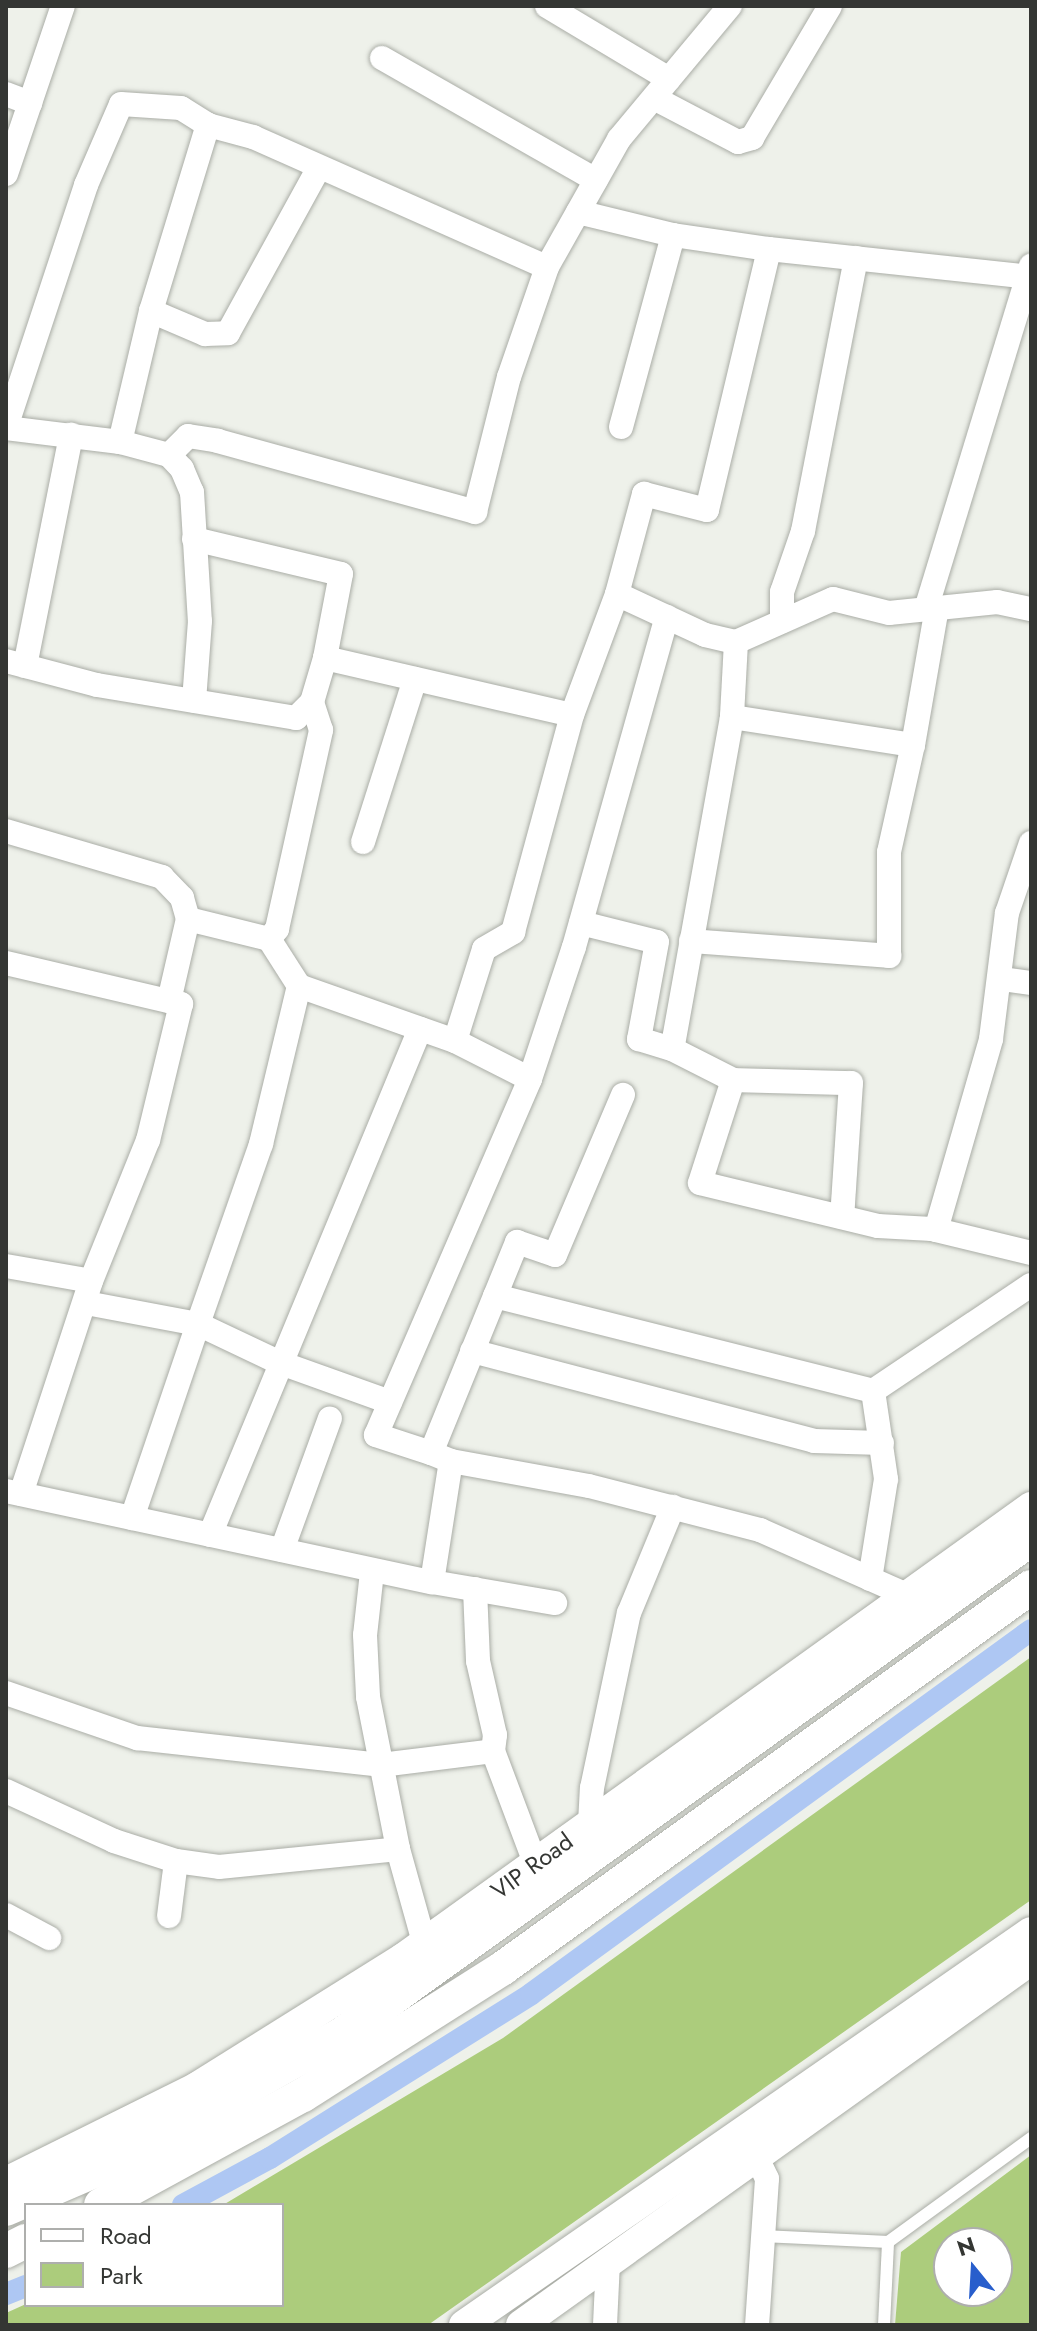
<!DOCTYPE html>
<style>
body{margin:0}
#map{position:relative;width:1037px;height:2331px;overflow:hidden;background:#eef1ea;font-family:Jost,sans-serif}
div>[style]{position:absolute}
.green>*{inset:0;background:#accc7c}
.canal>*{height:22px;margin:-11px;padding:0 11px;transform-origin:11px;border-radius:11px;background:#aec7f3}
.roads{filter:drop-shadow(0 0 2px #aaada6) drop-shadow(0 0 2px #aaada6)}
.service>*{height:12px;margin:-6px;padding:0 6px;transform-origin:6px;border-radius:6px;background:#fff}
.minor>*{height:24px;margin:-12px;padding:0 12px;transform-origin:12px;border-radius:12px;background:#fff}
.tertiary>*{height:30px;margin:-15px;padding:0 15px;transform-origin:15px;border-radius:15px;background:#fff}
.secondary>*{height:34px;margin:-17px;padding:0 17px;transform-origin:17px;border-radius:17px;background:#fff}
span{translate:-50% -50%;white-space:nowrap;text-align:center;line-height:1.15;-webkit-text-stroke:8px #fff;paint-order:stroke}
.street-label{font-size:24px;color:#343633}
.frame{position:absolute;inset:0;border:8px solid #343633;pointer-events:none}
.legend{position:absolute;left:24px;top:2203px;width:260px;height:104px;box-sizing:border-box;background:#fff;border:2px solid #aeafad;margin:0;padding:10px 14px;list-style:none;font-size:24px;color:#343633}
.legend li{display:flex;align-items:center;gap:16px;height:40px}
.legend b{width:40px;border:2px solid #aeafad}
.north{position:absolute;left:933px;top:2227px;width:80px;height:80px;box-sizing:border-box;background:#fff;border:2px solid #aeafad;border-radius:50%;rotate:342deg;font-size:22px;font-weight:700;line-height:32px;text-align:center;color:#343633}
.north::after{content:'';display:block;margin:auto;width:28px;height:36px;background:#285ecc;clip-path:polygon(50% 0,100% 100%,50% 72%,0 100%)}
</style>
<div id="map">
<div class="green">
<i style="clip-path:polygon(1031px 1657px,1031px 1900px,428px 2325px,6px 2325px,6px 2313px,26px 2304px,282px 2305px,282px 2205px,223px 2205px,503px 2038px)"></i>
<i style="clip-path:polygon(evenodd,1031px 2155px,1031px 2325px,895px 2325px,901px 2252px,1031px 2155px,949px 2243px,997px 2243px,997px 2291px,949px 2291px,949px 2243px)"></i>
</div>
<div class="canal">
<i style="left:183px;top:2205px;width:99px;rotate:-28.4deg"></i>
<i style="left:270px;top:2158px;width:308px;rotate:-32.1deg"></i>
<i style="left:531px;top:1994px;width:618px;rotate:-36.05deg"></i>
<i style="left:6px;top:2294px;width:22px;rotate:-22deg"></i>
</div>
<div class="roads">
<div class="service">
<i style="left:763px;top:2236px;width:125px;rotate:2.7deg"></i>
<i style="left:888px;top:2242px;width:177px;rotate:-36deg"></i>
<i style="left:884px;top:2325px;width:83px;rotate:-87.2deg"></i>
</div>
<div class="minor">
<i style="left:547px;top:6px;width:142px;rotate:30.9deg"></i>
<i style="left:382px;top:58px;width:246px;rotate:29.7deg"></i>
<i style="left:6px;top:94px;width:26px;rotate:21deg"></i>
<i style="left:654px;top:98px;width:95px;rotate:27.6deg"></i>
<i style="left:738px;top:142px;width:15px;rotate:-16deg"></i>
<i style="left:752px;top:138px;width:153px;rotate:-59.4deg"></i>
<i style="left:6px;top:174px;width:177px;rotate:-71.3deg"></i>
<i style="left:578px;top:212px;width:98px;rotate:13.6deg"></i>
<i style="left:673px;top:235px;width:97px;rotate:8.3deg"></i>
<i style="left:151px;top:311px;width:59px;rotate:23.1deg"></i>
<i style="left:205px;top:334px;width:23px;rotate:-2deg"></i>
<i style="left:228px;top:333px;width:187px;rotate:-61.2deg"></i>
<i style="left:6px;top:427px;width:255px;rotate:-71.7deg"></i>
<i style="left:86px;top:185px;width:88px;rotate:-66.6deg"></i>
<i style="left:121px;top:104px;width:60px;rotate:3.8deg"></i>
<i style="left:181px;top:108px;width:32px;rotate:32deg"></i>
<i style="left:208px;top:125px;width:47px;rotate:14.9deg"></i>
<i style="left:253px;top:137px;width:321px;rotate:23.9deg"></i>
<i style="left:621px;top:427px;width:199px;rotate:-74.8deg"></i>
<i style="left:6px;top:428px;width:115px;rotate:7deg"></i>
<i style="left:120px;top:442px;width:51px;rotate:14.9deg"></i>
<i style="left:169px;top:455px;width:19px;rotate:47deg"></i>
<i style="left:182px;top:469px;width:25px;rotate:67deg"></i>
<i style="left:192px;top:492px;width:129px;rotate:86.5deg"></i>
<i style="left:200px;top:621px;width:80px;rotate:94.3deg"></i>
<i style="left:120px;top:442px;width:135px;rotate:-76.7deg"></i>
<i style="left:151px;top:311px;width:195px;rotate:-73deg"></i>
<i style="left:169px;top:455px;width:27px;rotate:-45deg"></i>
<i style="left:188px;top:436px;width:30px;rotate:9deg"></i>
<i style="left:218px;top:441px;width:267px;rotate:15.4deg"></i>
<i style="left:475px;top:512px;width:139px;rotate:-75.9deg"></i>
<i style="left:509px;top:377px;width:116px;rotate:-70.9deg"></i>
<i style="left:547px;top:267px;width:147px;rotate:-60.6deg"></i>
<i style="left:619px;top:139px;width:173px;rotate:-50.2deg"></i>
<i style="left:194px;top:539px;width:151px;rotate:13.4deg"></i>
<i style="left:341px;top:574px;width:86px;rotate:100.8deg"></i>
<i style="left:617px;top:594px;width:104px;rotate:-74.9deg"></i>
<i style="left:644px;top:494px;width:65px;rotate:14.3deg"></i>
<i style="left:707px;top:510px;width:268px;rotate:-76.6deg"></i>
<i style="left:769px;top:249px;width:263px;rotate:6.1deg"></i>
<i style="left:926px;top:609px;width:359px;rotate:-73deg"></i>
<i style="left:782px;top:621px;width:29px;rotate:-90deg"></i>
<i style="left:782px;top:592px;width:65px;rotate:-71deg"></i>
<i style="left:803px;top:531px;width:278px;rotate:-79deg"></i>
<i style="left:736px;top:642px;width:75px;rotate:93.1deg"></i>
<i style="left:732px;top:717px;width:183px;rotate:8.8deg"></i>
<i style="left:913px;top:745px;width:139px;rotate:-80.1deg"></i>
<i style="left:6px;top:661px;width:94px;rotate:14.8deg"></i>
<i style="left:97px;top:685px;width:202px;rotate:9.4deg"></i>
<i style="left:296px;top:718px;width:23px;rotate:-45deg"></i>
<i style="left:312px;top:702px;width:46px;rotate:-73.5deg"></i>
<i style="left:325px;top:658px;width:253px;rotate:13deg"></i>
<i style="left:572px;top:715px;width:129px;rotate:-69.6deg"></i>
<i style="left:617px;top:594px;width:97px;rotate:25deg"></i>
<i style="left:705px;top:635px;width:32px;rotate:13deg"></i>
<i style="left:736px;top:642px;width:106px;rotate:-23.9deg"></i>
<i style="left:833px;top:599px;width:58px;rotate:14deg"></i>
<i style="left:889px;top:613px;width:109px;rotate:-5.8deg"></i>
<i style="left:997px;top:602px;width:35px;rotate:12deg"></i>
<i style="left:25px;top:666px;width:236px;rotate:-78.7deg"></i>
<i style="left:732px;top:717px;width:337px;rotate:100.2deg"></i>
<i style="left:672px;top:1049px;width:68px;rotate:26.9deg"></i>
<i style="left:733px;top:1080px;width:118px;rotate:1.5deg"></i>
<i style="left:851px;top:1083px;width:134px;rotate:93.8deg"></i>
<i style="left:6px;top:831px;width:163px;rotate:16.4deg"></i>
<i style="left:162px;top:877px;width:29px;rotate:46deg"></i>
<i style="left:182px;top:898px;width:22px;rotate:74deg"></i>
<i style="left:363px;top:842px;width:171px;rotate:-72.3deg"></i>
<i style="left:581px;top:923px;width:78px;rotate:14deg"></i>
<i style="left:657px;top:942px;width:99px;rotate:100.5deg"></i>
<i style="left:639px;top:1039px;width:34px;rotate:17deg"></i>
<i style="left:269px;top:939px;width:56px;rotate:57.4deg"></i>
<i style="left:691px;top:941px;width:199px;rotate:4.3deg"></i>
<i style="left:889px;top:956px;width:104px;rotate:-90deg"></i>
<i style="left:889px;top:852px;width:110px;rotate:-77.4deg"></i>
<i style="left:6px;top:963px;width:180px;rotate:13.2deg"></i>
<i style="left:181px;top:1004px;width:140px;rotate:103.6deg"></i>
<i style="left:148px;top:1140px;width:152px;rotate:112deg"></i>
<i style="left:91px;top:1281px;width:224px;rotate:108.2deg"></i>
<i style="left:1002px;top:979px;width:29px;rotate:8deg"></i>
<i style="left:169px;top:1001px;width:84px;rotate:-77deg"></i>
<i style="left:188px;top:919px;width:83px;rotate:13.9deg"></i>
<i style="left:269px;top:939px;width:13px;rotate:-51deg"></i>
<i style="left:277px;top:929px;width:204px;rotate:-77.5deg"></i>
<i style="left:321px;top:730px;width:29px;rotate:-108deg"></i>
<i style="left:455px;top:1041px;width:84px;rotate:26.9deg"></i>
<i style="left:530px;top:1079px;width:139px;rotate:-71.6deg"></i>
<i style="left:574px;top:947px;width:343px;rotate:-74.3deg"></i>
<i style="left:733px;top:1080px;width:108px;rotate:107.8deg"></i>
<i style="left:700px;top:1183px;width:183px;rotate:13.6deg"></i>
<i style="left:878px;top:1226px;width:54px;rotate:3.2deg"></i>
<i style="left:932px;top:1229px;width:102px;rotate:13.6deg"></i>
<i style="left:936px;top:1230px;width:199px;rotate:-73.9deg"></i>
<i style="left:991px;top:1039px;width:127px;rotate:-82.8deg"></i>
<i style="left:1007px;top:913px;width:74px;rotate:-71.1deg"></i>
<i style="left:6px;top:1266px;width:86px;rotate:10deg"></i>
<i style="left:495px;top:1296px;width:390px;rotate:14.1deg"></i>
<i style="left:873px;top:1391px;width:190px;rotate:-33.9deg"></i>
<i style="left:86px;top:1303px;width:114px;rotate:10.6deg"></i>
<i style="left:198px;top:1324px;width:191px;rotate:-70.7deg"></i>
<i style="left:261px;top:1144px;width:163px;rotate:-76.5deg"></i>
<i style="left:299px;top:986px;width:165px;rotate:19.4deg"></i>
<i style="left:455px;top:1041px;width:96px;rotate:-72.5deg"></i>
<i style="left:484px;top:949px;width:34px;rotate:-30deg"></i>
<i style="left:513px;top:932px;width:225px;rotate:-74.8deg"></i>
<i style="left:472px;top:1351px;width:354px;rotate:14.7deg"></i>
<i style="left:814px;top:1441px;width:68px;rotate:1.7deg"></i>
<i style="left:431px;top:1453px;width:58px;rotate:-161.9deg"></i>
<i style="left:376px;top:1435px;width:388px;rotate:-66.6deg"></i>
<i style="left:451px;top:1461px;width:22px;rotate:-158deg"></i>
<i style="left:431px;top:1453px;width:228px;rotate:-67.8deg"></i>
<i style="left:517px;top:1242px;width:40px;rotate:18.9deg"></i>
<i style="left:555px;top:1255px;width:174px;rotate:-67deg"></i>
<i style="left:6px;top:1491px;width:436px;rotate:12.1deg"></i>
<i style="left:432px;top:1582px;width:122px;rotate:-81.1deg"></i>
<i style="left:451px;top:1461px;width:140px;rotate:10.3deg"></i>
<i style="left:589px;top:1486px;width:177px;rotate:14.4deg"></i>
<i style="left:760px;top:1530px;width:163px;rotate:23.9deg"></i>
<i style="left:132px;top:1518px;width:205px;rotate:-71.2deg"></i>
<i style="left:198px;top:1324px;width:89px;rotate:25.4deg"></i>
<i style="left:278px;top:1362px;width:119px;rotate:19.7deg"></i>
<i style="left:210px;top:1535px;width:548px;rotate:-67.46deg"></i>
<i style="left:282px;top:1550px;width:140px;rotate:-70deg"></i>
<i style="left:372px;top:1572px;width:63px;rotate:96.3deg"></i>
<i style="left:365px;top:1635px;width:62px;rotate:87.2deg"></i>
<i style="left:368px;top:1697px;width:155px;rotate:78.8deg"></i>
<i style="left:398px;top:1849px;width:97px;rotate:74.4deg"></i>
<i style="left:870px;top:1579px;width:101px;rotate:-80.9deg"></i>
<i style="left:886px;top:1479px;width:89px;rotate:-98.4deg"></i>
<i style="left:432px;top:1582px;width:125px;rotate:9.7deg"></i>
<i style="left:475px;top:1589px;width:72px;rotate:87.6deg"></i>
<i style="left:478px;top:1661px;width:76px;rotate:77.1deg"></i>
<i style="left:495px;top:1735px;width:16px;rotate:97deg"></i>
<i style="left:493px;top:1751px;width:120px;rotate:69.4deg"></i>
<i style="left:6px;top:1693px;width:139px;rotate:19deg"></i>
<i style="left:137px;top:1738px;width:245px;rotate:6.3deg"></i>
<i style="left:381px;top:1765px;width:113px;rotate:-7.1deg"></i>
<i style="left:6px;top:1791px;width:119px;rotate:24.8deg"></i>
<i style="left:114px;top:1841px;width:65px;rotate:17.9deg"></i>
<i style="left:176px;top:1861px;width:43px;rotate:7.9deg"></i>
<i style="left:219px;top:1867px;width:180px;rotate:-5.7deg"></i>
<i style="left:590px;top:1824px;width:36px;rotate:-87deg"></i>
<i style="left:592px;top:1788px;width:179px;rotate:-78.1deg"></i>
<i style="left:629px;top:1613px;width:115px;rotate:-67.5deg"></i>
<i style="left:6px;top:1915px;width:49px;rotate:28.1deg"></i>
<i style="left:169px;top:1916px;width:55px;rotate:-82.7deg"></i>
<i style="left:756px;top:2156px;width:25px;rotate:64deg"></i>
<i style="left:767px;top:2179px;width:146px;rotate:93.9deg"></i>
<i style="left:605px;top:2325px;width:63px;rotate:-87.3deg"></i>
</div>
<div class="tertiary">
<i style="left:6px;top:2182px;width:213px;rotate:-26.4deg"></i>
<i style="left:197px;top:2087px;width:242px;rotate:-32deg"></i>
<i style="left:402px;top:1959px;width:775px;rotate:-35.7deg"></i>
<i style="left:464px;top:2325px;width:690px;rotate:-34.73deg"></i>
<i style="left:521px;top:2325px;width:627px;rotate:-35.59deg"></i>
</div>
<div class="secondary">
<i style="left:101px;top:2205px;width:230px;rotate:-28.6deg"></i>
<i style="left:303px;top:2095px;width:237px;rotate:-32.4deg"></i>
<i style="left:503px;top:1968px;width:651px;rotate:-35.81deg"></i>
<i style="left:6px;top:2209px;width:119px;rotate:-23.3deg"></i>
<i style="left:115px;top:2162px;width:263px;rotate:-29.4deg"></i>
<i style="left:344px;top:2033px;width:846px;rotate:-35.72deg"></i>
<i style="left:6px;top:2251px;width:22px;rotate:-27deg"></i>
</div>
</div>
<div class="street-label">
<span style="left:532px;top:1866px;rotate:-36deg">VIP Road</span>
</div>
<div class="frame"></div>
<ul class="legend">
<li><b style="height:10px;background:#fff"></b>Road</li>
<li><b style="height:22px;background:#accc7c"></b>Park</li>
</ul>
<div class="north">N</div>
</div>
